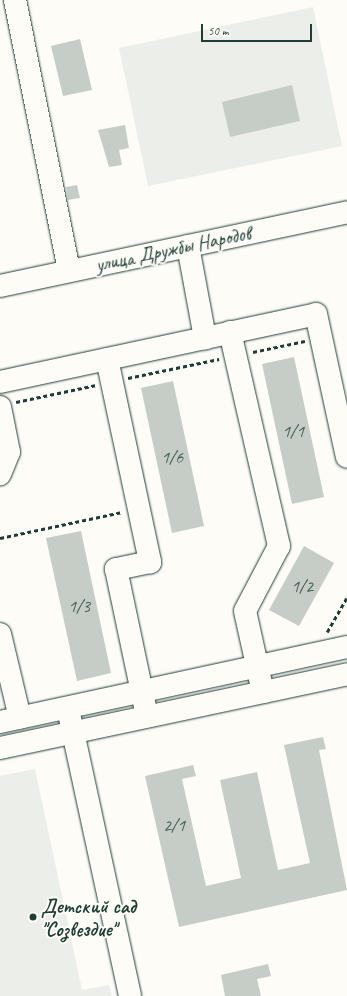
<!DOCTYPE html>
<meta charset="utf-8">
<style>
body{margin:0}
#map{position:relative;width:347px;height:996px;overflow:hidden;background:#fdfcf7;font-family:Caveat,sans-serif}
div>[style]{position:absolute}
.built>*{inset:0;background:#eceee9}
.building>*{inset:0;background:#c6cdc7}
.path>*{height:2.5px;margin-top:-1.25px;transform-origin:0;background:repeating-linear-gradient(90deg,#1f3d34 0 4px,transparent 0 7px)}
.roads{filter:drop-shadow(0 0 1px #1f3d34) drop-shadow(0 0 1px #1f3d34)}
.minor>*{height:22px;margin:-11px;padding:0 11px;transform-origin:11px;border-radius:11px;background:#fdfcf7}
.dots>*{width:11px;height:11px;translate:-50% -50%;box-sizing:border-box;border:2px solid #fdfcf7;border-radius:50%}
span{translate:-50% -50%;white-space:nowrap;text-align:center;line-height:1.15;-webkit-text-stroke:4px #fdfcf7;paint-order:stroke}
.number-label{font-size:18px;color:#496159}
.number-label span{-webkit-text-stroke-width:0}
.street-label{font-size:20px;color:#1f3d34}
.poi-label{font-size:20px;color:#1f3d34;font-weight:700}
.left{translate:0 -50%;text-align:left}
.scale{position:absolute;left:201px;top:24px;width:111px;height:18px;box-sizing:border-box;border:2px solid #1f3d34;border-top:0;padding-left:5px;font-size:12px;line-height:14px;white-space:nowrap;color:#1f3d34;-webkit-text-stroke:3px #fdfcf7;paint-order:stroke}
</style>
<div id="map">
<div class="built">
<i style="clip-path:polygon(313px 7px,342px 146px,148px 186px,119px 48px)"></i>
<i style="clip-path:polygon(35px 769px,82px 990px,109px 985px,112px 996px,0 996px,0 776px)"></i>
</div>
<div class="building">
<i style="clip-path:polygon(80px 39px,92px 90px,63px 96px,51px 46px)"></i>
<i style="clip-path:polygon(292px 85px,300px 121px,230px 137px,222px 102px)"></i>
<i style="clip-path:polygon(125px 125px,129px 148px,119px 150px,122px 165px,109px 167px,98px 130px)"></i>
<i style="clip-path:polygon(77px 185px,80px 198px,68px 200px,66px 187px)"></i>
<i style="clip-path:polygon(294px 357px,324px 497px,292px 504px,262px 364px)"></i>
<i style="clip-path:polygon(173px 381px,204px 526px,172px 533px,141px 388px)"></i>
<i style="clip-path:polygon(81px 531px,111px 673px,77px 681px,46px 538px)"></i>
<i style="clip-path:polygon(304px 546px,334px 563px,299px 626px,269px 610px)"></i>
<i style="clip-path:polygon(323px 737px,326px 749px,319px 750px,347px 890px,179px 927px,145px 776px,193px 765px,196px 776px,182px 779px,206px 886px,241px 878px,220px 780px,257px 772px,278px 870px,310px 863px,284px 745px)"></i>
<i style="clip-path:polygon(268px 964px,271px 976px,257px 979px,261px 996px,225px 996px,221px 975px)"></i>
</div>
<div class="path">
<i style="left:253px;top:352px;width:53px;rotate:-11.9deg"></i>
<i style="left:128px;top:378px;width:93px;rotate:-11.8deg"></i>
<i style="left:16px;top:402px;width:82px;rotate:-12deg"></i>
<i style="left:0;top:538px;width:125px;rotate:-12deg"></i>
<i style="left:327px;top:632px;width:39px;rotate:-60deg"></i>
</div>
<div class="roads">
<div class="minor">
<i style="left:15px;top:0;width:276px;rotate:78.7deg"></i>
<i style="left:188px;top:246px;width:94px;rotate:79.5deg"></i>
<i style="left:0;top:286px;width:355px;rotate:-12deg"></i>
<i style="left:230px;top:332px;width:220px;rotate:77.1deg"></i>
<i style="left:279px;top:546px;width:73px;rotate:117.6deg"></i>
<i style="left:245px;top:611px;width:83px;rotate:77.5deg"></i>
<i style="left:107px;top:359px;width:208px;rotate:78deg"></i>
<i style="left:150px;top:562px;width:35px;rotate:168deg"></i>
<i style="left:116px;top:569px;width:150px;rotate:78.1deg"></i>
<i style="left:0;top:382px;width:323px;rotate:-12.1deg"></i>
<i style="left:316px;top:314px;width:146px;rotate:77.8deg"></i>
<i style="left:0;top:407px;width:46px;rotate:78.7deg"></i>
<i style="left:9px;top:452px;width:24px;rotate:112deg"></i>
<i style="left:0;top:634px;width:86px;rotate:76.6deg"></i>
<i style="left:70px;top:718px;width:284px;rotate:77.8deg"></i>
<i style="left:0;top:722px;width:355px;rotate:-12.2deg"></i>
<i style="left:0;top:748px;width:355px;rotate:-12deg"></i>
</div>
</div>
<div class="dots">
<i style="left:33px;top:917px;background:#1f3d34"></i>
</div>
<div class="number-label">
<span style="left:293px;top:431px">1/1</span>
<span style="left:172px;top:457px">1/6</span>
<span style="left:302px;top:586px">1/2</span>
<span style="left:79px;top:606px">1/3</span>
<span style="left:174px;top:825px">2/1</span>
</div>
<div class="street-label">
<span style="left:173px;top:249px;rotate:-12deg">улица Дружбы Народов</span>
</div>
<div class="poi-label">
<span class="left" style="left:41px;top:918px">Детский сад<br>"Созвездие"</span>
</div>
<div class="scale">50 m</div>
</div>
